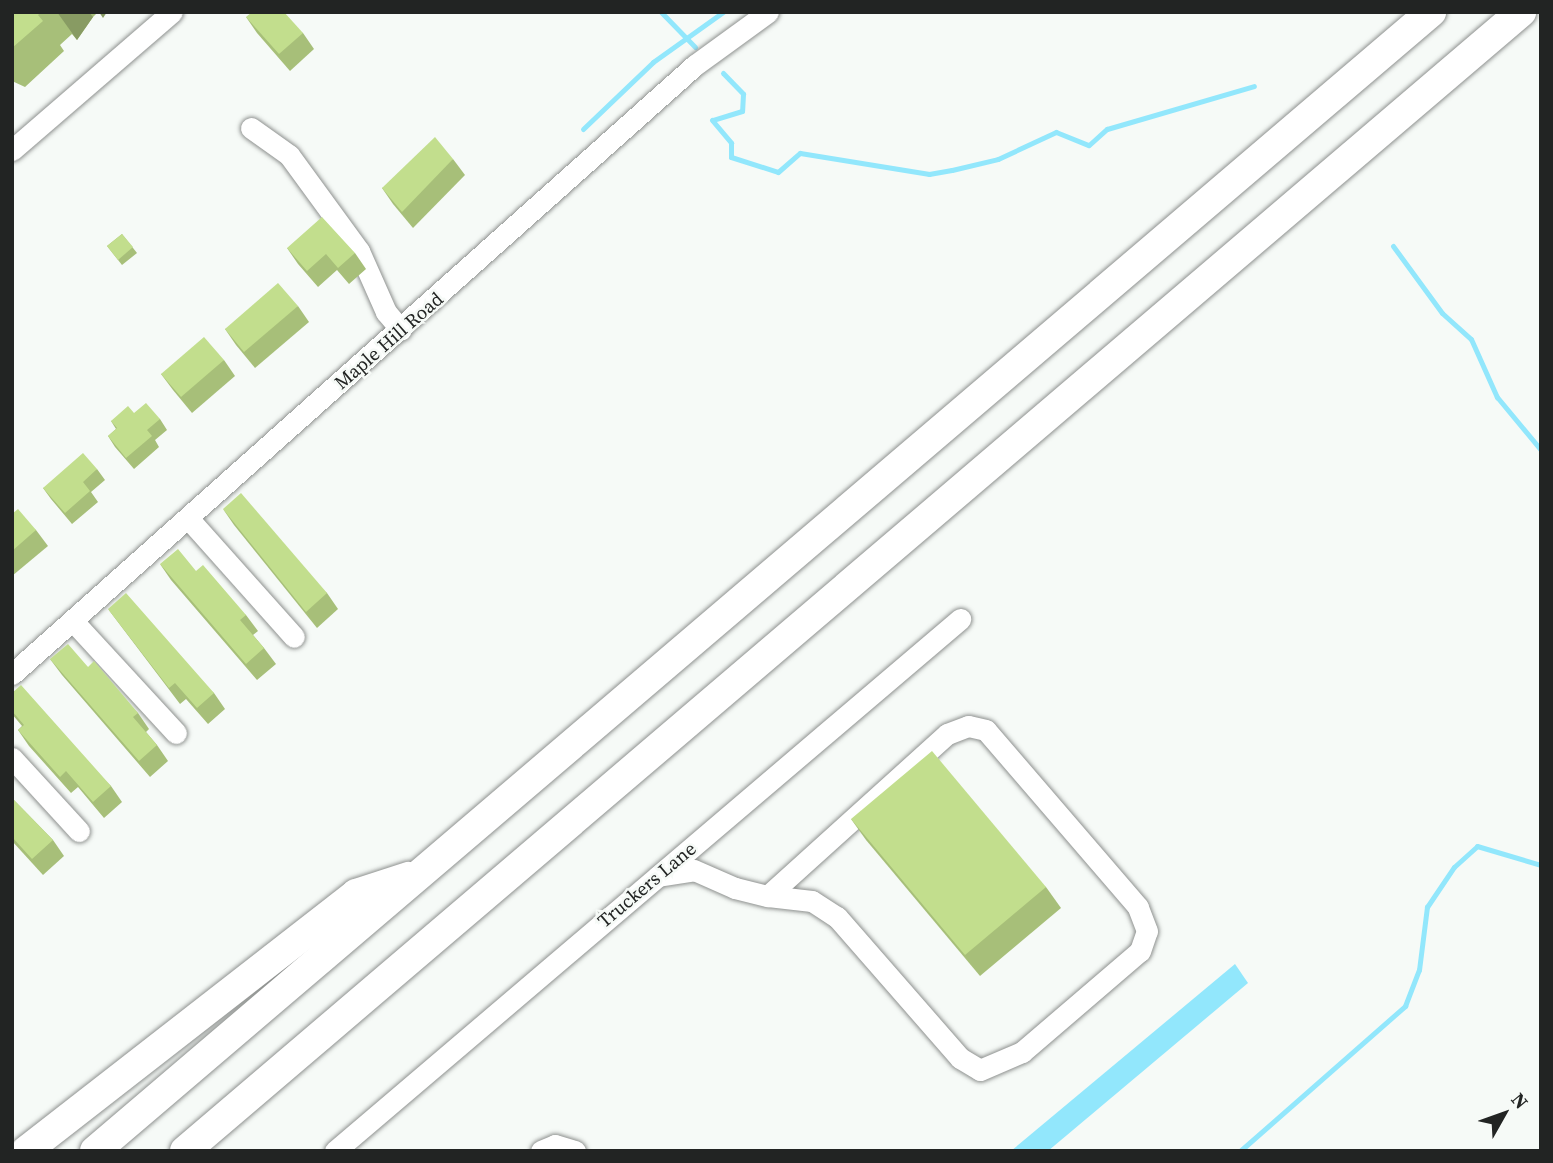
<!DOCTYPE html>
<style>
body{margin:0}
#map{position:relative;width:1553px;height:1163px;overflow:hidden;background:#f6faf7;font-family:"Source Serif 4",serif}
div>[style]{position:absolute}
.water>*{inset:0;background:#92e7fc}
.stream>*{height:5px;margin:-2.5px;padding:0 2.5px;transform-origin:2.5px;border-radius:2.5px;background:#92e7fc}
.roads{filter:drop-shadow(0 0 2px #8e918f) drop-shadow(0 0 2px #8e918f)}
.minor>*{height:21px;margin:-10.5px;padding:0 10.5px;transform-origin:10.5px;border-radius:10.5px;background:#fff}
.highway>*{height:30px;margin:-15px;padding:0 15px;transform-origin:15px;border-radius:15px;background:#fff}
.wall>*{inset:0;background:#a7bf79}
.shaded-wall>*{inset:0;background:#889b63}
.building>*{inset:0;background:#c2de8d}
span{translate:-50% -50%;white-space:nowrap;text-align:center;line-height:1.15;-webkit-text-stroke:5px #f6faf7;paint-order:stroke}
.street-label{font-size:19px;color:#222423}
.frame{position:absolute;inset:0;border:14px solid #222423;pointer-events:none}
.north{position:absolute;left:1469px;top:1079px;width:70px;height:70px;-webkit-text-stroke:5px #f6faf7;paint-order:stroke;rotate:50deg;font-size:19px;font-weight:700;line-height:28px;text-align:center;color:#222423}
.north::after{content:'';display:block;margin:auto;width:24px;height:32px;background:#222423;clip-path:polygon(50% 0,100% 100%,50% 72%,0 100%)}
</style>
<div id="map">
<div class="water">
<i style="clip-path:polygon(1235px 964px,1248px 983px,1048px 1151px,1011px 1151px)"></i>
</div>
<div class="stream">
<i style="left:661px;top:12px;width:49px;rotate:45.8deg"></i>
<i style="left:723px;top:73px;width:29px;rotate:46deg"></i>
<i style="left:743px;top:94px;width:17px;rotate:93deg"></i>
<i style="left:742px;top:111px;width:31px;rotate:163deg"></i>
<i style="left:712px;top:120px;width:30px;rotate:50deg"></i>
<i style="left:731px;top:143px;width:14px;rotate:90deg"></i>
<i style="left:731px;top:157px;width:49px;rotate:17.7deg"></i>
<i style="left:778px;top:172px;width:29px;rotate:-41deg"></i>
<i style="left:800px;top:153px;width:131px;rotate:9.2deg"></i>
<i style="left:929px;top:174px;width:23px;rotate:-10deg"></i>
<i style="left:952px;top:170px;width:47px;rotate:-13.4deg"></i>
<i style="left:998px;top:159px;width:64px;rotate:-25deg"></i>
<i style="left:1056px;top:132px;width:35px;rotate:22deg"></i>
<i style="left:1089px;top:145px;width:24px;rotate:-42deg"></i>
<i style="left:1107px;top:129px;width:153px;rotate:-16.3deg"></i>
<i style="left:583px;top:129px;width:97px;rotate:-43.7deg"></i>
<i style="left:653px;top:62px;width:86px;rotate:-35.5deg"></i>
<i style="left:1393px;top:246px;width:83px;rotate:53.8deg"></i>
<i style="left:1442px;top:313px;width:39px;rotate:42deg"></i>
<i style="left:1471px;top:339px;width:64px;rotate:65.9deg"></i>
<i style="left:1497px;top:397px;width:69px;rotate:50.3deg"></i>
<i style="left:1240px;top:1151px;width:220px;rotate:-41.3deg"></i>
<i style="left:1405px;top:1006px;width:39px;rotate:-69deg"></i>
<i style="left:1419px;top:970px;width:64px;rotate:-82.8deg"></i>
<i style="left:1427px;top:907px;width:48px;rotate:-56deg"></i>
<i style="left:1454px;top:867px;width:31px;rotate:-42deg"></i>
<i style="left:1477px;top:846px;width:67px;rotate:16.5deg"></i>
</div>
<div class="roads">
<div class="minor">
<i style="left:251px;top:128px;width:47px;rotate:35.4deg"></i>
<i style="left:289px;top:155px;width:119px;rotate:53.9deg"></i>
<i style="left:359px;top:251px;width:67px;rotate:66.1deg"></i>
<i style="left:386px;top:312px;width:23px;rotate:50deg"></i>
<i style="left:12px;top:150px;width:211px;rotate:-40.8deg"></i>
<i style="left:188px;top:518px;width:159px;rotate:48.3deg"></i>
<i style="left:73px;top:621px;width:152px;rotate:47.4deg"></i>
<i style="left:12px;top:674px;width:915px;rotate:-41.72deg"></i>
<i style="left:695px;top:65px;width:90px;rotate:-36deg"></i>
<i style="left:12px;top:758px;width:99px;rotate:47.5deg"></i>
<i style="left:658px;top:876px;width:36px;rotate:-9deg"></i>
<i style="left:694px;top:870px;width:45px;rotate:23.7deg"></i>
<i style="left:735px;top:888px;width:34px;rotate:14deg"></i>
<i style="left:768px;top:896px;width:44px;rotate:6.5deg"></i>
<i style="left:812px;top:901px;width:30px;rotate:33deg"></i>
<i style="left:837px;top:917px;width:187px;rotate:48.9deg"></i>
<i style="left:960px;top:1058px;width:23px;rotate:31deg"></i>
<i style="left:980px;top:1070px;width:46px;rotate:-23.2deg"></i>
<i style="left:1022px;top:1052px;width:155px;rotate:-40.6deg"></i>
<i style="left:1140px;top:951px;width:21px;rotate:-71deg"></i>
<i style="left:1147px;top:931px;width:26px;rotate:-111deg"></i>
<i style="left:1138px;top:907px;width:233px;rotate:-130.7deg"></i>
<i style="left:986px;top:730px;width:18px;rotate:-167deg"></i>
<i style="left:968px;top:726px;width:22px;rotate:159deg"></i>
<i style="left:947px;top:734px;width:241px;rotate:137.9deg"></i>
<i style="left:335px;top:1151px;width:821px;rotate:-40.4deg"></i>
<i style="left:541px;top:1151px;width:15px;rotate:-23deg"></i>
<i style="left:555px;top:1145px;width:21px;rotate:17deg"></i>
</div>
<div class="highway">
<i style="left:26px;top:1151px;width:418px;rotate:-37.9deg"></i>
<i style="left:356px;top:894px;width:55px;rotate:-18.1deg"></i>
<i style="left:95px;top:1151px;width:1756px;rotate:-40.45deg"></i>
<i style="left:185px;top:1151px;width:1756px;rotate:-40.45deg"></i>
</div>
</div>
<div class="wall">
<i style="clip-path:polygon(12px 12px,98px 12px,93px 17px,77px 40px,72px 34px,60px 45px,64px 51px,25px 87px,12px 81px)"></i>
<i style="clip-path:polygon(246px 17px,303px 33px,314px 49px,290px 71px,257px 33px)"></i>
<i style="clip-path:polygon(453px 159px,465px 175px,413px 228px,393px 204px,382px 188px)"></i>
<i style="clip-path:polygon(122px 234px,137px 253px,122px 265px,107px 246px)"></i>
<i style="clip-path:polygon(287px 248px,355px 253px,366px 269px,349px 284px,337px 270px,318px 287px,298px 264px)"></i>
<i style="clip-path:polygon(298px 306px,309px 322px,255px 368px,236px 345px,225px 329px)"></i>
<i style="clip-path:polygon(224px 360px,235px 376px,192px 413px,173px 390px,161px 374px)"></i>
<i style="clip-path:polygon(134px 413px,160px 419px,167px 430px,155px 440px,159px 447px,134px 469px,115px 447px,108px 436px,116px 429px,111px 421px)"></i>
<i style="clip-path:polygon(97px 469px,105px 480px,91px 492px,98px 502px,72px 524px,51px 499px,43px 488px)"></i>
<i style="clip-path:polygon(223px 509px,327px 593px,338px 609px,317px 628px,234px 525px)"></i>
<i style="clip-path:polygon(12px 514px,36px 530px,48px 546px,12px 576px)"></i>
<i style="clip-path:polygon(160px 564px,246px 615px,258px 631px,253px 635px,264px 648px,276px 664px,257px 680px,171px 580px)"></i>
<i style="clip-path:polygon(108px 609px,214px 693px,225px 709px,208px 724px,186px 699px,180px 704px)"></i>
<i style="clip-path:polygon(50px 659px,88px 667px,138px 713px,149px 729px,146px 732px,157px 745px,168px 761px,150px 777px,62px 675px)"></i>
<i style="clip-path:polygon(12px 693px,111px 786px,122px 802px,104px 818px,78px 787px,71px 793px,29px 746px,18px 730px,22px 726px,12px 714px)"></i>
<i style="clip-path:polygon(12px 798px,53px 840px,64px 856px,43px 875px,12px 841px)"></i>
<i style="clip-path:polygon(851px 819px,1046px 887px,1061px 908px,980px 976px,866px 840px)"></i>
</div>
<div class="shaded-wall">
<i style="clip-path:polygon(57px 12px,89px 12px,93px 17px,77px 40px)"></i>
<i style="clip-path:polygon(99px 12px,107px 12px,103px 18px)"></i>
</div>
<div class="building">
<i style="clip-path:polygon(12px 12px,41px 12px,38px 15px,43px 21px,12px 48px)"></i>
<i style="clip-path:polygon(252px 12px,284px 12px,303px 33px,279px 54px,246px 17px)"></i>
<i style="clip-path:polygon(435px 137px,453px 159px,402px 212px,382px 188px)"></i>
<i style="clip-path:polygon(322px 217px,355px 253px,338px 268px,326px 254px,307px 271px,287px 248px)"></i>
<i style="clip-path:polygon(122px 234px,133px 247px,118px 260px,107px 246px)"></i>
<i style="clip-path:polygon(278px 283px,298px 306px,244px 352px,225px 329px)"></i>
<i style="clip-path:polygon(204px 337px,224px 360px,181px 397px,161px 374px)"></i>
<i style="clip-path:polygon(146px 403px,160px 419px,147px 430px,152px 436px,126px 458px,108px 436px,117px 428px,111px 421px,128px 406px,134px 413px)"></i>
<i style="clip-path:polygon(83px 453px,97px 469px,83px 482px,90px 491px,65px 513px,43px 488px)"></i>
<i style="clip-path:polygon(241px 493px,327px 593px,306px 612px,223px 509px)"></i>
<i style="clip-path:polygon(18px 509px,36px 530px,12px 551px,12px 514px)"></i>
<i style="clip-path:polygon(178px 549px,196px 571px,203px 565px,246px 615px,240px 620px,264px 648px,246px 664px,160px 564px)"></i>
<i style="clip-path:polygon(126px 593px,214px 693px,197px 708px,175px 683px,169px 688px,108px 609px)"></i>
<i style="clip-path:polygon(68px 644px,88px 667px,94px 661px,138px 713px,133px 717px,157px 745px,139px 761px,50px 659px)"></i>
<i style="clip-path:polygon(21px 685px,111px 786px,93px 802px,66px 771px,60px 777px,18px 730px,24px 725px,12px 711px,12px 693px)"></i>
<i style="clip-path:polygon(932px 751px,1046px 887px,965px 955px,851px 819px)"></i>
<i style="clip-path:polygon(12px 798px,53px 840px,32px 859px,12px 837px)"></i>
</div>
<div class="street-label">
<span style="left:389px;top:341px;rotate:-41deg">Maple Hill Road</span>
<span style="left:647px;top:885px;rotate:-40deg">Truckers Lane</span>
</div>
<div class="frame"></div>
<div class="north">N</div>
</div>
